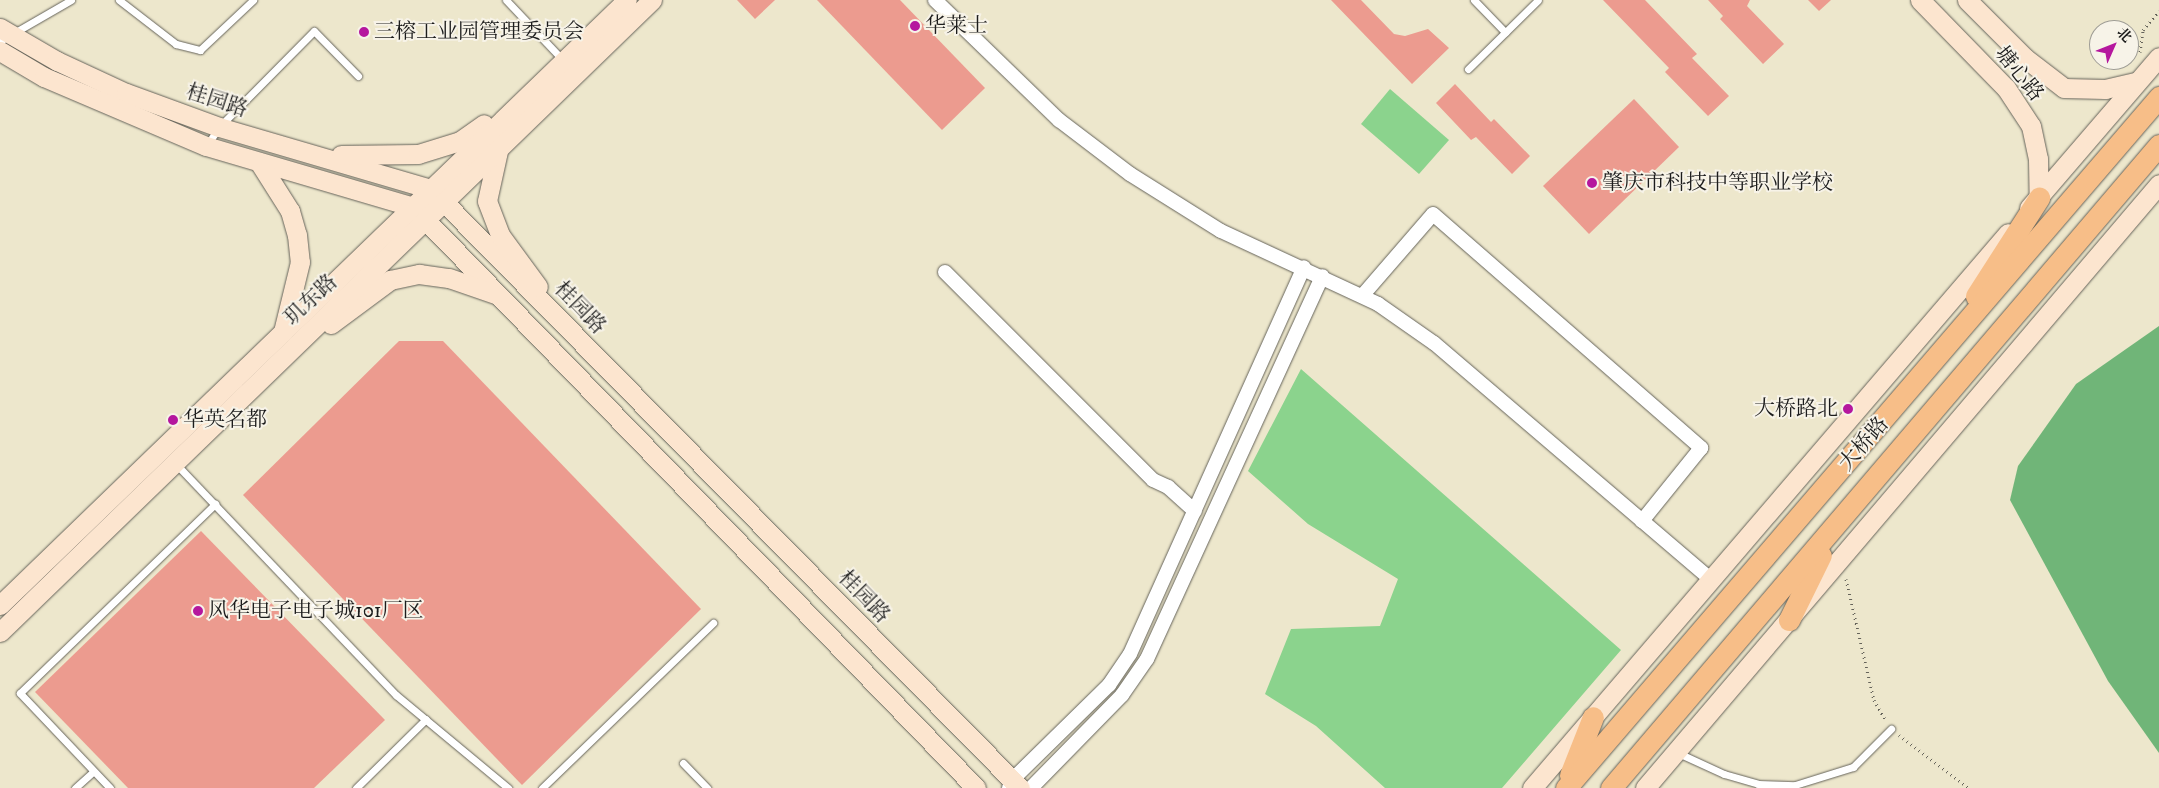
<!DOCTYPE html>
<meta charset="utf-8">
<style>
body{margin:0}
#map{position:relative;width:2159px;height:788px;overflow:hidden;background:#ede7cc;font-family:"IM FELL DW Pica","Noto Serif SC",serif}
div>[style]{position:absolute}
.green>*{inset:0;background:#8bd38d}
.forest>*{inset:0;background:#70b578}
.building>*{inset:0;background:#ec9b8f}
.path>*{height:3px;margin-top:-1.5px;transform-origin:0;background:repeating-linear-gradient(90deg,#65635a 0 1px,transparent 0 5px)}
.roads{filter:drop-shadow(0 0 1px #65635a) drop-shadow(0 0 1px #65635a)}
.lane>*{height:7px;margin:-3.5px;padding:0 3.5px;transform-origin:3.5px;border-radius:3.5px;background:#fff}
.street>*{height:14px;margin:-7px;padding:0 7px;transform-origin:7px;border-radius:7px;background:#fff}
.secondary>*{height:19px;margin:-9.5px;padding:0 9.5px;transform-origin:9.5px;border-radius:9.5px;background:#fce5cf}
.primary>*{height:21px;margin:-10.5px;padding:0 10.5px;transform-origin:10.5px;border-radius:10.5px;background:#f7be88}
.dots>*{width:14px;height:14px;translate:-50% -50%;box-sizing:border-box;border:2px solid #f7f3e8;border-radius:50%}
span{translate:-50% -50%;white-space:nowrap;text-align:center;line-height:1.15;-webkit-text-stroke:4px #f7f3e8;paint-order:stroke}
.poi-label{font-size:21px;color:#1c1c1c}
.left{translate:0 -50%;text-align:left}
.right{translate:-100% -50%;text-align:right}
.street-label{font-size:21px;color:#1c1c1c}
.north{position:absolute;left:2089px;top:20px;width:50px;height:50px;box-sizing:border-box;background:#f7f3e8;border:1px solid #9f9d96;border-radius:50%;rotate:46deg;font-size:14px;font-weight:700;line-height:20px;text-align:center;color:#1c1c1c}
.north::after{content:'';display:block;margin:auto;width:18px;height:22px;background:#b5179e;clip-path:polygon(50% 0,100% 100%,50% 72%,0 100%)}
</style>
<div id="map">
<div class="green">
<i style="clip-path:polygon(1390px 89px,1449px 140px,1419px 174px,1361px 124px)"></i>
<i style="clip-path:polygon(1301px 369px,1621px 650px,1502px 788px,1385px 788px,1316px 726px,1265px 694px,1291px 629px,1380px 626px,1398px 579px,1308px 524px,1248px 471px)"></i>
</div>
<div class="forest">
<i style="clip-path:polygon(2159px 326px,2159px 753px,2108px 681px,2010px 500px,2018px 466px,2076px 384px)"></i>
</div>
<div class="building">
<i style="clip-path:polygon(737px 0,775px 0,755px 19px)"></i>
<i style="clip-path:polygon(817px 0,900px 0,985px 88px,942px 130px)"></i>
<i style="clip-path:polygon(1331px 0,1361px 0,1394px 34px,1405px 36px,1428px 29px,1449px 48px,1412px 84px)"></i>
<i style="clip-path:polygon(1603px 0,1645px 0,1697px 54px,1692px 58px,1729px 96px,1708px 116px,1665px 72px,1669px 68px)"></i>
<i style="clip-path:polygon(1708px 0,1750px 0,1747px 6px,1784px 44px,1763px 64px,1720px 19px,1723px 16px)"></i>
<i style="clip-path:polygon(1808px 0,1831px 0,1819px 11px)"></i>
<i style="clip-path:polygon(1455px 84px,1491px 122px,1494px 119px,1530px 156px,1512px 174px,1476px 137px,1471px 140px,1436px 103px)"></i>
<i style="clip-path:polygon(1634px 99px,1679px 147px,1589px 234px,1543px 186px)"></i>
<i style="clip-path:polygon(399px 341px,443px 341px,701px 609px,522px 785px,243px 495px)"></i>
<i style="clip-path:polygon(201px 531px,385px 720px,314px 788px,128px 788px,35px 692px)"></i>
</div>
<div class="path">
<i style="left:2140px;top:52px;width:22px;rotate:-82deg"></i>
<i style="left:2143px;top:30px;width:25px;rotate:-50deg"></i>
<i style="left:1846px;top:579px;width:124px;rotate:77deg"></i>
<i style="left:1874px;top:700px;width:24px;rotate:60deg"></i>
<i style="left:1899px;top:735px;width:88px;rotate:37.1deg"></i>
</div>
<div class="roads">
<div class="lane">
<i style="left:119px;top:0;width:72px;rotate:37.7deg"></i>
<i style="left:176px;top:44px;width:25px;rotate:14deg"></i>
<i style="left:200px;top:50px;width:73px;rotate:-43.3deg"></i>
<i style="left:506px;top:0;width:81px;rotate:46.5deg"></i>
<i style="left:1474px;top:0;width:45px;rotate:45.9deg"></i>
<i style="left:0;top:41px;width:82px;rotate:-30deg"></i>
<i style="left:1468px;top:69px;width:98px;rotate:-44.6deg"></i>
<i style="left:207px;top:145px;width:22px;rotate:-56deg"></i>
<i style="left:219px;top:127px;width:135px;rotate:-45.3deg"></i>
<i style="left:314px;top:31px;width:63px;rotate:45.6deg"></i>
<i style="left:176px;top:464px;width:319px;rotate:46.4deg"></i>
<i style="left:396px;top:695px;width:146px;rotate:39.7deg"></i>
<i style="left:1676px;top:752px;width:53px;rotate:24.6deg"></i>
<i style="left:1724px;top:774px;width:35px;rotate:16deg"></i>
<i style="left:1758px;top:784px;width:37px;rotate:2deg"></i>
<i style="left:1795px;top:785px;width:61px;rotate:-17.2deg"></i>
<i style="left:1853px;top:767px;width:54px;rotate:-45deg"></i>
<i style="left:683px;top:763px;width:35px;rotate:46deg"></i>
<i style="left:75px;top:788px;width:25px;rotate:-42deg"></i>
<i style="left:110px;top:788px;width:131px;rotate:-133.5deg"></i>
<i style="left:20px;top:693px;width:272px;rotate:-44.1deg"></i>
<i style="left:356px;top:788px;width:98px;rotate:-44.6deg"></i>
<i style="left:542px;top:788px;width:238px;rotate:-44deg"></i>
</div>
<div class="street">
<i style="left:935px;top:0;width:173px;rotate:44.1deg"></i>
<i style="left:1059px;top:120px;width:89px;rotate:37.3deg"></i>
<i style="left:1130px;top:174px;width:107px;rotate:32.1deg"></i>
<i style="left:1221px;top:231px;width:173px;rotate:24.9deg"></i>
<i style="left:1378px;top:304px;width:68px;rotate:34.9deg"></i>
<i style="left:1434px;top:343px;width:363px;rotate:40.5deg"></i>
<i style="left:945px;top:272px;width:294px;rotate:45deg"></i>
<i style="left:1153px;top:480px;width:17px;rotate:25deg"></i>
<i style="left:1168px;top:487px;width:36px;rotate:42deg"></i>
<i style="left:1362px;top:296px;width:108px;rotate:-49.1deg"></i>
<i style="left:1433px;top:214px;width:356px;rotate:41.1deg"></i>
<i style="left:1701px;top:448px;width:94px;rotate:128.9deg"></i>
<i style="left:1009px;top:788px;width:9px;rotate:-69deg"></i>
<i style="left:1012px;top:780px;width:136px;rotate:-44.4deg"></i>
<i style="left:1109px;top:685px;width:37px;rotate:-56deg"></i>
<i style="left:1130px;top:654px;width:424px;rotate:-65.8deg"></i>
<i style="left:1031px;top:788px;width:130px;rotate:-45.6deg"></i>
<i style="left:1122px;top:695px;width:44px;rotate:-55.2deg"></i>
<i style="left:1147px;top:659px;width:421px;rotate:-65.4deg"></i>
</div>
<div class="secondary">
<i style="left:1920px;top:0;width:123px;rotate:45.7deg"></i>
<i style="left:2006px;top:88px;width:45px;rotate:56.7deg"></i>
<i style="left:2031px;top:126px;width:34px;rotate:78deg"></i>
<i style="left:2038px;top:159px;width:39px;rotate:89deg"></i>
<i style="left:1967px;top:0;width:82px;rotate:45deg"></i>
<i style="left:2025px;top:58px;width:49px;rotate:37.6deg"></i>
<i style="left:2064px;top:88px;width:41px;rotate:1.4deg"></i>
<i style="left:2105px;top:89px;width:32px;rotate:-13deg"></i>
<i style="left:0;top:28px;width:66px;rotate:30.1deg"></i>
<i style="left:57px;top:61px;width:76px;rotate:24.9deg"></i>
<i style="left:126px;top:93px;width:99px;rotate:20.1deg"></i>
<i style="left:219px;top:127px;width:221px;rotate:16.3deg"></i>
<i style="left:431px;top:189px;width:840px;rotate:45.48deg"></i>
<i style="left:0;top:51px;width:51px;rotate:30.6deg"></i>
<i style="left:44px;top:77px;width:176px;rotate:23.1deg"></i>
<i style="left:206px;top:146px;width:216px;rotate:16.4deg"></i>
<i style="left:413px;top:207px;width:809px;rotate:45.9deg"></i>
<i style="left:498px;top:151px;width:51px;rotate:102.4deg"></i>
<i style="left:487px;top:201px;width:36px;rotate:69deg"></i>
<i style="left:500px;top:235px;width:64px;rotate:53.8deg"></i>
<i style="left:341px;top:155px;width:77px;rotate:-0.7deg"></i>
<i style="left:418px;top:154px;width:44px;rotate:-17.2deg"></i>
<i style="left:460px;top:141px;width:29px;rotate:-35deg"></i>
<i style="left:259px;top:162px;width:58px;rotate:57.7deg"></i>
<i style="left:290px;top:211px;width:25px;rotate:74deg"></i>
<i style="left:297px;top:235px;width:27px;rotate:84deg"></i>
<i style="left:300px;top:262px;width:72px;rotate:103.7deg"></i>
<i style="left:2029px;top:208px;width:199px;rotate:-49.3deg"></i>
<i style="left:331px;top:324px;width:74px;rotate:-36.7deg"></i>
<i style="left:390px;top:280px;width:30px;rotate:-12deg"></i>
<i style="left:419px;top:274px;width:30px;rotate:8deg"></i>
<i style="left:449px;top:278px;width:49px;rotate:19.2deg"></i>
<i style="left:0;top:605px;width:871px;rotate:-43.98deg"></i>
<i style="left:0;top:632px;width:908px;rotate:-44.11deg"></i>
<i style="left:1532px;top:788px;width:731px;rotate:-49.38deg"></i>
<i style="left:1645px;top:788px;width:793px;rotate:-49.6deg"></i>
</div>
<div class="primary">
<i style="left:1976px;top:296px;width:117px;rotate:-57.3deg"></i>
<i style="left:1789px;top:620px;width:72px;rotate:-63.8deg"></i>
<i style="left:1570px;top:775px;width:62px;rotate:-68.4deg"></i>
<i style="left:1566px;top:788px;width:911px;rotate:-49.36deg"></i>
<i style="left:1611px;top:788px;width:845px;rotate:-49.56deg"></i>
</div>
</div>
<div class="dots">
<i style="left:915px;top:26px;background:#b5179e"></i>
<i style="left:364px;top:32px;background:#b5179e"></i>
<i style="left:1592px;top:183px;background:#b5179e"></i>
<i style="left:1848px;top:409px;background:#b5179e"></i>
<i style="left:173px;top:420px;background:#b5179e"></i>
<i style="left:198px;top:611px;background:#b5179e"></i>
</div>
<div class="poi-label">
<span class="left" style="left:925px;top:26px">华莱士</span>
<span class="left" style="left:374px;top:32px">三榕工业园管理委员会</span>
<span class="left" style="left:1602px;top:183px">肇庆市科技中等职业学校</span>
<span class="right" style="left:1838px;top:409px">大桥路北</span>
<span class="left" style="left:183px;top:420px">华英名都</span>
<span class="left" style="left:208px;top:611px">风华电子电子城101厂区</span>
</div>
<div class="street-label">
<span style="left:2019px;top:74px;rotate:51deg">塘心路</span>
<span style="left:217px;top:101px;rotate:18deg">桂园路</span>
<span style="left:311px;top:300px;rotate:-43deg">玑东路</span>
<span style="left:580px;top:308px;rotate:46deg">桂园路</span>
<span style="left:1864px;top:444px;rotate:-49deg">大桥路</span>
<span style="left:864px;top:597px;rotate:46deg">桂园路</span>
</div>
<div class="north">北</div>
</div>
